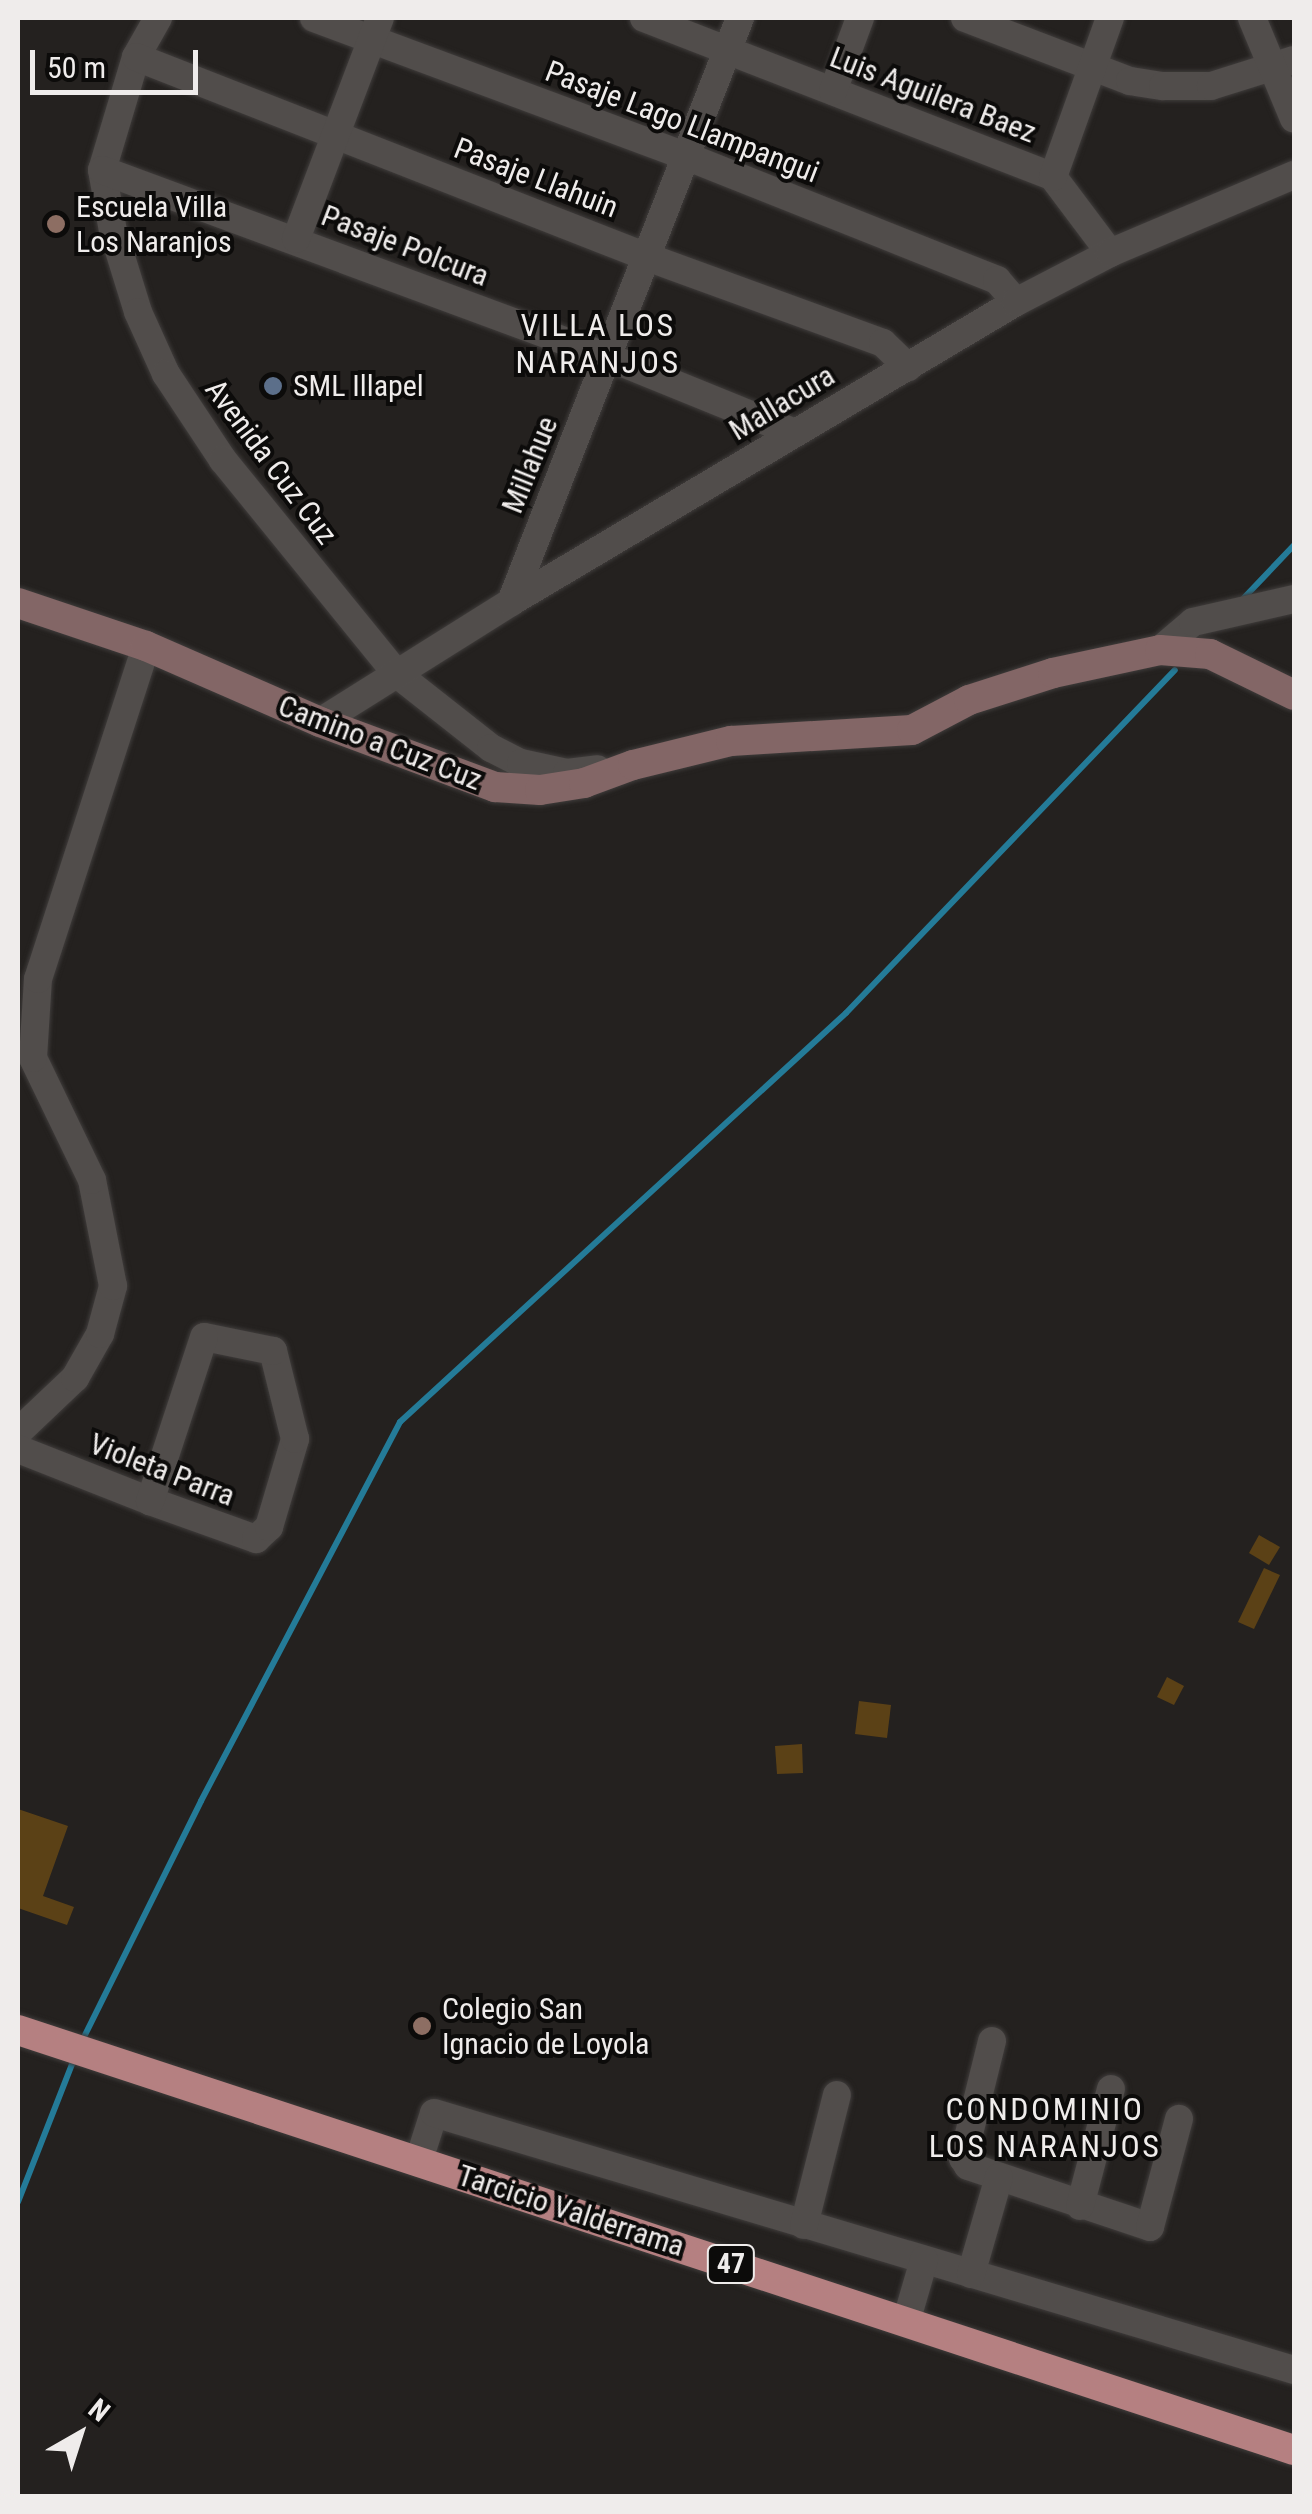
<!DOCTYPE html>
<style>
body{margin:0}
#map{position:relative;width:1312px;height:2514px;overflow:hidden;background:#24211f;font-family:"Roboto Condensed",sans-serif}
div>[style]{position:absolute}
.stream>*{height:6px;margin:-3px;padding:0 3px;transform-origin:3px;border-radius:3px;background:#247b98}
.building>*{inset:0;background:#5b4116}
.roads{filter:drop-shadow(0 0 2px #3f3c3b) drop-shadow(0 0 2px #3f3c3b)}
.street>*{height:28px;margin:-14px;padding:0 14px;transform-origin:14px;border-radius:14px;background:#514d4b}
.secondary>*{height:30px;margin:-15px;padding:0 15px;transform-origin:15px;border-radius:15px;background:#836666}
.primary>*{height:30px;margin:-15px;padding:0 15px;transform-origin:15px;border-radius:15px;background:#b58081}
.dots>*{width:28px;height:28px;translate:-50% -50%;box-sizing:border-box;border:5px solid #0c0b0a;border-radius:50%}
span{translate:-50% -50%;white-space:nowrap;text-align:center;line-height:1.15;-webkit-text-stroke:8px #0c0b0a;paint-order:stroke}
.shield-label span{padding:2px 8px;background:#0c0b0a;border:2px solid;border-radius:8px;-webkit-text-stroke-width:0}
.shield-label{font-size:28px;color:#efeceb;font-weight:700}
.street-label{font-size:30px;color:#efeceb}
.poi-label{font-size:30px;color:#efeceb}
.left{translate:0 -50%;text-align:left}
.neighbourhood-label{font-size:32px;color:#efeceb;letter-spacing:2.5px}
.frame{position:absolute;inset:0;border:20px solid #efeceb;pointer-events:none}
.north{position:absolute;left:30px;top:2384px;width:100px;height:100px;-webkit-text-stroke:8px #0c0b0a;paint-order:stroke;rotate:39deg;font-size:28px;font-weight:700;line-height:40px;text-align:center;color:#efeceb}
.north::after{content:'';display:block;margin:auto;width:35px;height:45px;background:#efeceb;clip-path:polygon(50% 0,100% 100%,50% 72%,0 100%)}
.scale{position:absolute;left:30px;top:50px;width:168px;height:45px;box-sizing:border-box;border:5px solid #efeceb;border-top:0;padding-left:12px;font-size:30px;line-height:35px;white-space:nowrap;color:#efeceb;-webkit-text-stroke:8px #0c0b0a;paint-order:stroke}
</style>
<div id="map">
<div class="stream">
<i style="left:1240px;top:602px;width:79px;rotate:-46.5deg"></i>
<i style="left:81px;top:2043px;width:270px;rotate:-63.6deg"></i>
<i style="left:201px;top:1801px;width:428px;rotate:-62.3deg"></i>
<i style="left:400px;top:1422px;width:605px;rotate:-42.52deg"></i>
<i style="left:846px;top:1013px;width:475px;rotate:-46.2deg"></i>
<i style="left:18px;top:2202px;width:154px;rotate:-68.6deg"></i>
</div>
<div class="building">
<i style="clip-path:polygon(1259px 1535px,1280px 1547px,1269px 1565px,1249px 1553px)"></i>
<i style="clip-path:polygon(1264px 1568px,1280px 1575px,1254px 1629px,1238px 1622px)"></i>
<i style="clip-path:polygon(1167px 1677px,1184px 1686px,1174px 1705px,1157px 1697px)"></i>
<i style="clip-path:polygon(859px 1701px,891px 1705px,887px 1738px,855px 1734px)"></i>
<i style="clip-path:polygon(802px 1744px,803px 1773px,777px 1774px,775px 1746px)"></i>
<i style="clip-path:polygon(18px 1809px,68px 1826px,43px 1896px,74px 1907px,67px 1925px,18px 1908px)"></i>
</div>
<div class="roads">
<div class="street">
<i style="left:158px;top:18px;width:45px;rotate:119.4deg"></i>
<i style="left:136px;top:57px;width:118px;rotate:106.7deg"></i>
<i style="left:102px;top:170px;width:62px;rotate:79.8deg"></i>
<i style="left:113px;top:231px;width:85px;rotate:72.8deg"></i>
<i style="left:138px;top:312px;width:68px;rotate:65.7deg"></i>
<i style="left:166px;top:374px;width:103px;rotate:56.5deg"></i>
<i style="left:223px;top:460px;width:276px;rotate:50.9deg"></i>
<i style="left:397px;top:674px;width:120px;rotate:38.2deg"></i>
<i style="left:491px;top:748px;width:34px;rotate:27deg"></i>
<i style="left:521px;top:763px;width:47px;rotate:12.3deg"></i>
<i style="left:567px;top:773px;width:31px;rotate:-7deg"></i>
<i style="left:314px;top:18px;width:399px;rotate:20.4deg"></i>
<i style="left:688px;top:157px;width:333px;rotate:21.7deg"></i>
<i style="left:997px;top:280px;width:29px;rotate:49deg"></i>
<i style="left:644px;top:18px;width:439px;rotate:21.2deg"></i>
<i style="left:1053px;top:177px;width:95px;rotate:53.1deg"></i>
<i style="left:965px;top:18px;width:177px;rotate:20.9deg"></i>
<i style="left:1130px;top:81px;width:33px;rotate:9deg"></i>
<i style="left:1163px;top:86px;width:48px"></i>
<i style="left:1211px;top:86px;width:87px;rotate:-17.4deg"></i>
<i style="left:1252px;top:18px;width:109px;rotate:67.4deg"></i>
<i style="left:136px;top:57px;width:549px;rotate:21.37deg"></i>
<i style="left:647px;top:257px;width:251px;rotate:20deg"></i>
<i style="left:883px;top:343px;width:35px;rotate:44deg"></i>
<i style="left:833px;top:91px;width:78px;rotate:-69.7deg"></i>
<i style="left:102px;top:170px;width:539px;rotate:20.28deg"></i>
<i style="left:608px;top:357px;width:202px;rotate:22.1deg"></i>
<i style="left:1053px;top:177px;width:169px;rotate:-70.3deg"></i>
<i style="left:296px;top:239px;width:236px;rotate:-69.2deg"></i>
<i style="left:511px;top:602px;width:627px;rotate:-68.59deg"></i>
<i style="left:1160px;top:650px;width:43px;rotate:-40.3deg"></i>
<i style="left:1193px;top:622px;width:104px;rotate:-12.8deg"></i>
<i style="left:320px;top:722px;width:226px;rotate:-32.1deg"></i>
<i style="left:511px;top:602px;width:587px;rotate:-30.71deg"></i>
<i style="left:1016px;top:302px;width:106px;rotate:-27.5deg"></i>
<i style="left:1110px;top:253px;width:200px;rotate:-23deg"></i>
<i style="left:18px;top:1432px;width:79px;rotate:-43.5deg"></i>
<i style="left:75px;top:1378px;width:51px;rotate:-60.4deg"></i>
<i style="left:100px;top:1334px;width:50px;rotate:-74.8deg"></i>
<i style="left:113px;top:1286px;width:108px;rotate:-101.2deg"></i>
<i style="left:92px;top:1180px;width:136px;rotate:-115.8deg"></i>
<i style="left:33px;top:1058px;width:79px;rotate:-86.4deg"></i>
<i style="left:38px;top:979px;width:350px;rotate:-72deg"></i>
<i style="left:18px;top:1449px;width:142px;rotate:21.5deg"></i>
<i style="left:150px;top:1501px;width:113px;rotate:19.7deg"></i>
<i style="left:256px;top:1539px;width:18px;rotate:-43deg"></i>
<i style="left:269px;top:1527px;width:92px;rotate:-73.5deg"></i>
<i style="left:295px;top:1439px;width:91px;rotate:-104deg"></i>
<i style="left:273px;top:1351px;width:70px;rotate:-168.5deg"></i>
<i style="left:204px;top:1337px;width:173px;rotate:108.2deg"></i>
<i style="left:992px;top:2041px;width:121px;rotate:103.9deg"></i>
<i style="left:963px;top:2158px;width:9px;rotate:58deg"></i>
<i style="left:968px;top:2166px;width:192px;rotate:18.5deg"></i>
<i style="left:1150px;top:2227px;width:112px;rotate:-75deg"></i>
<i style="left:419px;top:2160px;width:49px;rotate:-72.3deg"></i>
<i style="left:434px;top:2113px;width:898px;rotate:16.64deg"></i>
<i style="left:1080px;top:2206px;width:121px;rotate:-75.2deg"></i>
<i style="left:804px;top:2225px;width:134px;rotate:-75.8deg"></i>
<i style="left:971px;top:2274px;width:101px;rotate:-73.9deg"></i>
<i style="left:906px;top:2322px;width:65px;rotate:-73.8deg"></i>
</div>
<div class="secondary">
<i style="left:18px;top:603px;width:135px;rotate:18.6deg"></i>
<i style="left:146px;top:646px;width:190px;rotate:23.6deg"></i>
<i style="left:320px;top:722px;width:187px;rotate:20.4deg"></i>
<i style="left:495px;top:787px;width:45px;rotate:3.8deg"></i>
<i style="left:540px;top:790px;width:45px;rotate:-9deg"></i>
<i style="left:584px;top:783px;width:52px;rotate:-20.2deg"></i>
<i style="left:633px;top:765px;width:101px;rotate:-13.8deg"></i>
<i style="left:731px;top:741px;width:181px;rotate:-3.5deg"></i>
<i style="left:912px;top:730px;width:64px;rotate:-27.8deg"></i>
<i style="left:969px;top:700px;width:88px;rotate:-17.8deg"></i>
<i style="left:1053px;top:673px;width:109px;rotate:-12.1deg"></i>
<i style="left:1160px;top:650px;width:50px;rotate:4.6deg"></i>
<i style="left:1210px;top:654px;width:93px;rotate:26deg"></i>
</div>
<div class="primary">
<i style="left:18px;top:2030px;width:1343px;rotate:18.22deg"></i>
</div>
</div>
<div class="dots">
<i style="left:56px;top:224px;background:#8d6e63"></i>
<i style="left:273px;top:386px;background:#5c6f8a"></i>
<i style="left:422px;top:2026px;background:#8d6e63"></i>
</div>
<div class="shield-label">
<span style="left:731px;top:2264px">47</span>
</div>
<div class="street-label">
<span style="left:933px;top:95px;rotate:21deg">Luis Aguilera Baez</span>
<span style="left:682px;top:122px;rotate:21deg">Pasaje Lago Llampangui</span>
<span style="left:536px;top:178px;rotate:21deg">Pasaje Llahuin</span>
<span style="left:405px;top:246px;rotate:21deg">Pasaje Polcura</span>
<span style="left:782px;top:403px;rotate:-31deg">Mallacura</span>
<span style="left:271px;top:462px;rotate:53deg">Avenida Cuz Cuz</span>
<span style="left:530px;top:465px;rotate:-68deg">Millahue</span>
<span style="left:380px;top:743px;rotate:21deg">Camino a Cuz Cuz</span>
<span style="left:162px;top:1470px;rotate:21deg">Violeta Parra</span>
<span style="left:571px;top:2211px;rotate:18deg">Tarcicio Valderrama</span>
</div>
<div class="poi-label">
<span class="left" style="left:76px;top:224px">Escuela Villa<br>Los Naranjos</span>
<span class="left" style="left:293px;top:386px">SML Illapel</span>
<span class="left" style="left:442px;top:2026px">Colegio San<br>Ignacio de Loyola</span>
</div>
<div class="neighbourhood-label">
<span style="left:598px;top:344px">VILLA LOS<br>NARANJOS</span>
<span style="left:1045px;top:2128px">CONDOMINIO<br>LOS NARANJOS</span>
</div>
<div class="frame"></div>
<div class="north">N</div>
<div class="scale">50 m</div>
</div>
